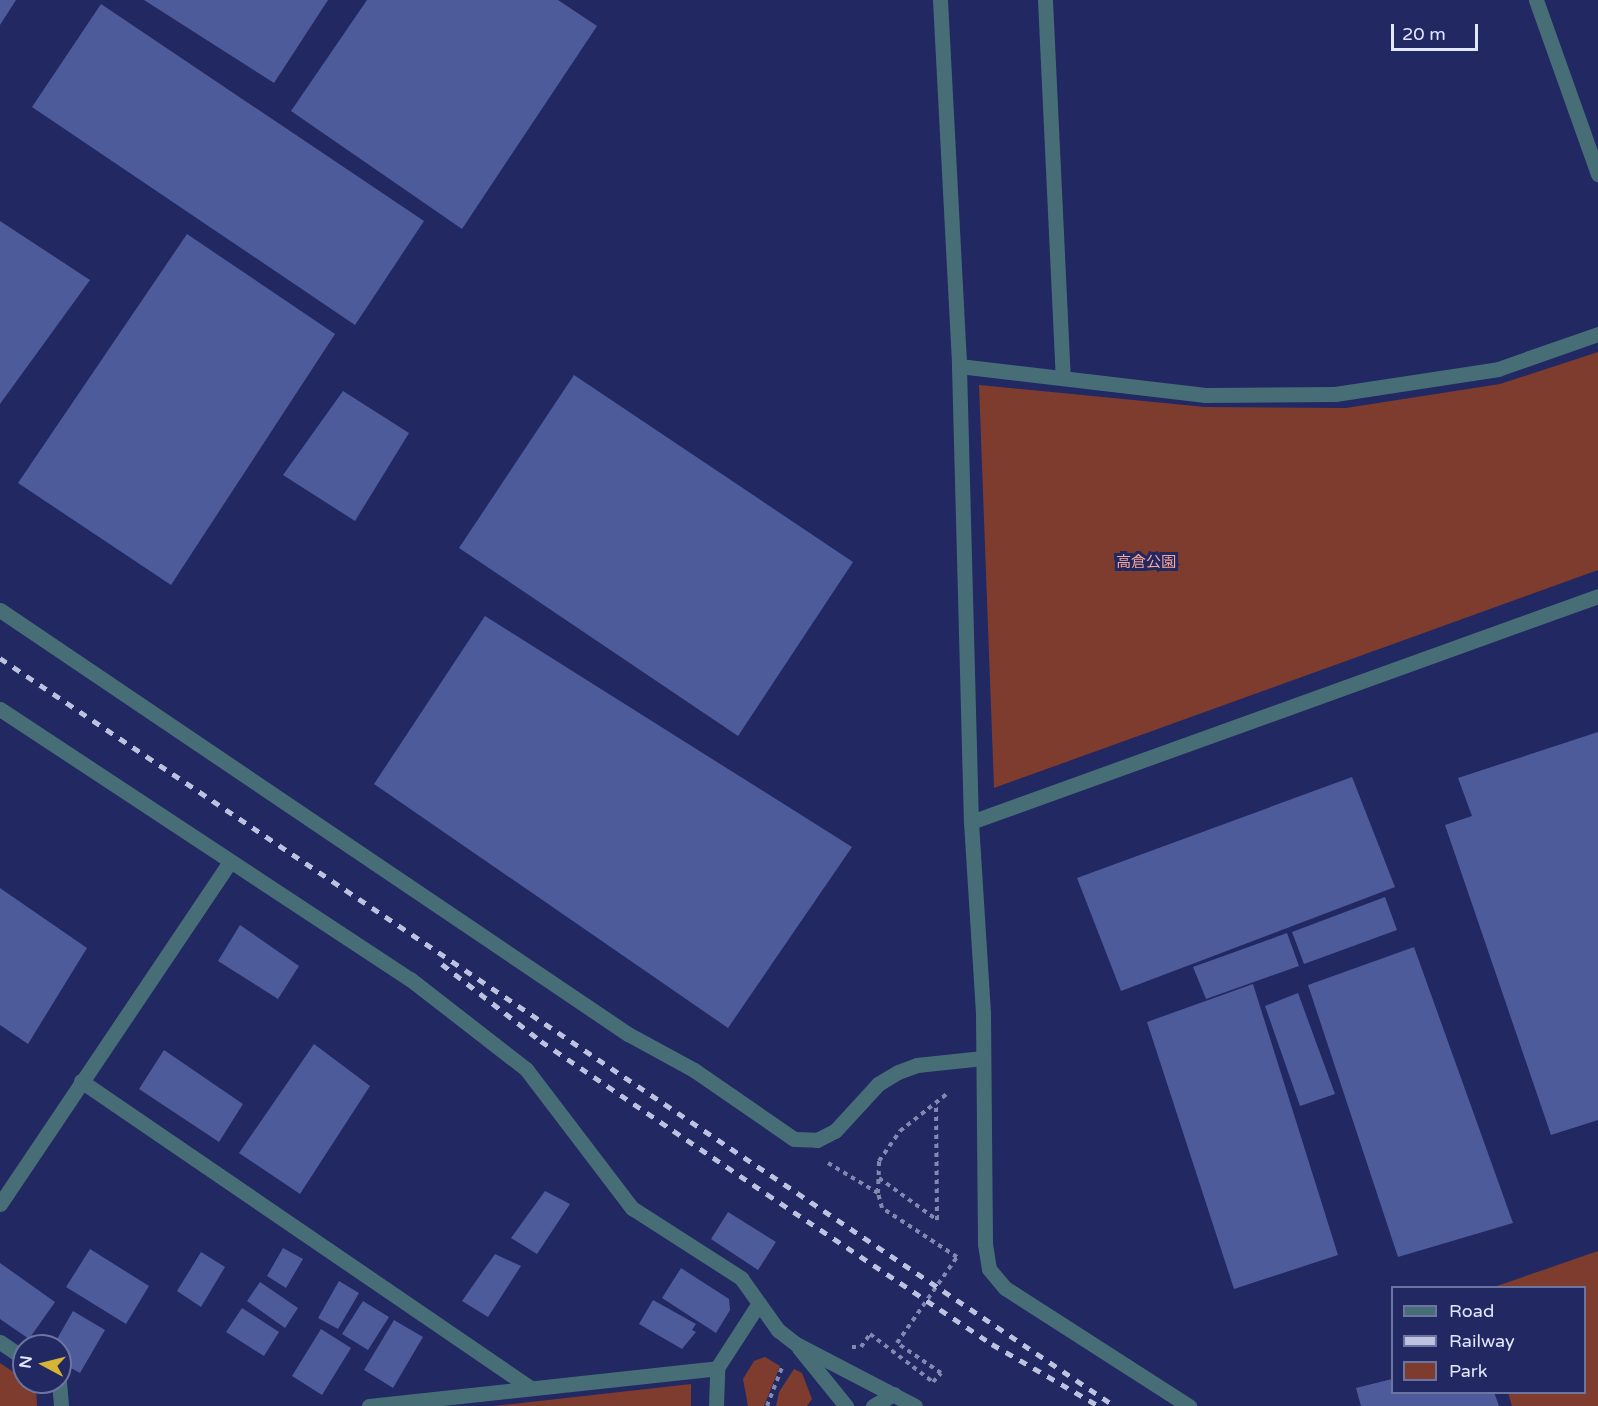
<!DOCTYPE html>
<meta charset="utf-8">
<style>
body{margin:0}
#map{position:relative;width:1598px;height:1406px;overflow:hidden;background:#212862;font-family:"Varela Round","Noto Sans JP",sans-serif}
div>[style]{position:absolute}
.green>*{inset:0;background:#7e3c2e}
.building>*{inset:0;background:#4e5b9a}
.path>*{height:4px;margin-top:-2px;transform-origin:0;background:repeating-linear-gradient(90deg,#8289b1 0 4.5px,transparent 0 9px)}
.minor>*{height:15px;margin:-7.5px;padding:0 7.5px;transform-origin:7.5px;border-radius:7.5px;background:#476e77}
.rail>*{height:4.5px;margin-top:-2.25px;transform-origin:0;background:repeating-linear-gradient(90deg,#bcc2df 0 8px,transparent 0 16px)}
span{translate:-50% -50%;white-space:nowrap;text-align:center;line-height:1.15;-webkit-text-stroke:6px #212862;paint-order:stroke}
.park-label{font-size:15px;color:#fca793}
.legend{position:absolute;left:1391px;top:1286px;width:195px;height:108px;box-sizing:border-box;background:#212862;border:2px solid #6e74a0;margin:0;padding:8px 10px;list-style:none;font-size:18px;color:#e1e7fd}
.legend li{display:flex;align-items:center;gap:12px;height:30px}
.legend b{width:30px;border:2px solid #6e74a0}
.north{position:absolute;left:12px;top:1334px;width:60px;height:60px;box-sizing:border-box;background:#212862;border:2px solid #6e74a0;border-radius:50%;rotate:277deg;font-size:16px;font-weight:700;line-height:24px;text-align:center;color:#e1e7fd}
.north::after{content:'';display:block;margin:auto;width:21px;height:27px;background:#d6b534;clip-path:polygon(50% 0,100% 100%,50% 72%,0 100%)}
.scale{position:absolute;left:1391px;top:24px;width:87px;height:27px;box-sizing:border-box;border:3px solid #e1e7fd;border-top:0;padding-left:8px;font-size:18px;line-height:21px;white-space:nowrap;color:#e1e7fd;-webkit-text-stroke:4px #212862;paint-order:stroke}
</style>
<div id="map">
<div class="green">
<i style="clip-path:polygon(1598px 352px,1598px 570px,994px 788px,979px 385px,1205px 407px,1346px 408px,1500px 384px)"></i>
<i style="clip-path:polygon(1598px 1251px,1598px 1406px,1512px 1406px,1508px 1393px,1584px 1392px,1584px 1288px,1494px 1287px)"></i>
<i style="clip-path:polygon(765px 1357px,780px 1366px,764px 1406px,748px 1406px,743px 1379px,754px 1361px)"></i>
<i style="clip-path:polygon(0 1363px,36px 1387px,37px 1406px,0 1406px)"></i>
<i style="clip-path:polygon(794px 1369px,802px 1373px,812px 1399px,807px 1406px,776px 1406px,779px 1392px)"></i>
<i style="clip-path:polygon(691px 1384px,691px 1406px,494px 1406px)"></i>
</div>
<div class="building">
<i style="clip-path:polygon(0 0,16px 0,0 25px)"></i>
<i style="clip-path:polygon(144px 0,328px 0,274px 83px)"></i>
<i style="clip-path:polygon(367px 0,558px 0,597px 26px,462px 229px,291px 111px)"></i>
<i style="clip-path:polygon(101px 4px,424px 221px,355px 325px,32px 107px)"></i>
<i style="clip-path:polygon(0 221px,90px 280px,0 404px)"></i>
<i style="clip-path:polygon(187px 234px,335px 334px,171px 585px,18px 483px)"></i>
<i style="clip-path:polygon(574px 375px,853px 562px,738px 736px,459px 548px)"></i>
<i style="clip-path:polygon(343px 391px,409px 433px,355px 521px,283px 475px)"></i>
<i style="clip-path:polygon(485px 616px,852px 847px,728px 1028px,374px 784px)"></i>
<i style="clip-path:polygon(1598px 732px,1598px 1120px,1551px 1135px,1445px 825px,1472px 816px,1458px 778px)"></i>
<i style="clip-path:polygon(1352px 777px,1395px 887px,1121px 991px,1077px 878px)"></i>
<i style="clip-path:polygon(0 888px,87px 948px,28px 1044px,0 1025px)"></i>
<i style="clip-path:polygon(1385px 897px,1397px 930px,1304px 964px,1292px 932px)"></i>
<i style="clip-path:polygon(240px 925px,299px 966px,278px 999px,218px 961px)"></i>
<i style="clip-path:polygon(1287px 933px,1299px 966px,1206px 999px,1193px 967px)"></i>
<i style="clip-path:polygon(1414px 947px,1513px 1223px,1398px 1257px,1308px 985px)"></i>
<i style="clip-path:polygon(1253px 984px,1338px 1255px,1234px 1289px,1147px 1022px)"></i>
<i style="clip-path:polygon(1298px 993px,1335px 1094px,1300px 1106px,1265px 1006px)"></i>
<i style="clip-path:polygon(314px 1044px,370px 1086px,300px 1194px,239px 1153px)"></i>
<i style="clip-path:polygon(164px 1050px,243px 1104px,219px 1142px,139px 1089px)"></i>
<i style="clip-path:polygon(545px 1191px,570px 1204px,537px 1254px,511px 1238px)"></i>
<i style="clip-path:polygon(728px 1212px,776px 1242px,758px 1270px,711px 1239px)"></i>
<i style="clip-path:polygon(283px 1248px,303px 1259px,286px 1288px,267px 1276px)"></i>
<i style="clip-path:polygon(90px 1249px,149px 1286px,126px 1324px,66px 1287px)"></i>
<i style="clip-path:polygon(201px 1252px,225px 1267px,201px 1307px,177px 1291px)"></i>
<i style="clip-path:polygon(495px 1254px,521px 1266px,488px 1317px,462px 1301px)"></i>
<i style="clip-path:polygon(0 1263px,55px 1302px,29px 1339px,0 1319px)"></i>
<i style="clip-path:polygon(681px 1268px,729px 1299px,730px 1310px,716px 1333px,662px 1298px)"></i>
<i style="clip-path:polygon(339px 1281px,359px 1293px,338px 1329px,318px 1318px)"></i>
<i style="clip-path:polygon(260px 1282px,298px 1308px,285px 1328px,247px 1301px)"></i>
<i style="clip-path:polygon(653px 1300px,696px 1324px,692px 1330px,696px 1332px,682px 1349px,639px 1324px)"></i>
<i style="clip-path:polygon(363px 1301px,389px 1317px,368px 1350px,342px 1334px)"></i>
<i style="clip-path:polygon(242px 1308px,279px 1332px,264px 1356px,226px 1332px)"></i>
<i style="clip-path:polygon(73px 1311px,105px 1330px,80px 1373px,60px 1362px,60px 1346px,53px 1346px)"></i>
<i style="clip-path:polygon(394px 1320px,423px 1337px,393px 1388px,364px 1370px)"></i>
<i style="clip-path:polygon(321px 1329px,351px 1348px,322px 1395px,292px 1376px)"></i>
<i style="clip-path:polygon(1392px 1379px,1392px 1392px,1494px 1392px,1499px 1406px,1361px 1406px,1356px 1388px)"></i>
</div>
<div class="path">
<i style="left:828px;top:1163px;width:58px;rotate:31deg"></i>
<i style="left:878px;top:1193px;width:32px;rotate:-88deg"></i>
<i style="left:879px;top:1161px;width:37px;rotate:-55deg"></i>
<i style="left:900px;top:1131px;width:61px;rotate:-38.4deg"></i>
<i style="left:879px;top:1178px;width:72px;rotate:35.9deg"></i>
<i style="left:937px;top:1220px;width:116px;rotate:-90.5deg"></i>
<i style="left:852px;top:1347px;width:9px"></i>
<i style="left:861px;top:1347px;width:16px;rotate:-55deg"></i>
<i style="left:870px;top:1334px;width:79px;rotate:37.3deg"></i>
<i style="left:933px;top:1382px;width:12px;rotate:-48deg"></i>
<i style="left:941px;top:1373px;width:53px;rotate:-145.7deg"></i>
<i style="left:897px;top:1343px;width:105px;rotate:-55.1deg"></i>
<i style="left:957px;top:1257px;width:90px;rotate:-146.8deg"></i>
<i style="left:882px;top:1208px;width:16px;rotate:-105deg"></i>
<i style="left:767px;top:1406px;width:44px;rotate:-68.7deg"></i>
</div>
<div class="minor">
<i style="left:940px;top:0;width:366px;rotate:87deg"></i>
<i style="left:959px;top:366px;width:456px;rotate:88.5deg"></i>
<i style="left:971px;top:822px;width:191px;rotate:86.4deg"></i>
<i style="left:983px;top:1013px;width:231px;rotate:89.5deg"></i>
<i style="left:985px;top:1244px;width:25px;rotate:81deg"></i>
<i style="left:989px;top:1269px;width:25px;rotate:50deg"></i>
<i style="left:1005px;top:1288px;width:219px;rotate:32.7deg"></i>
<i style="left:1045px;top:0;width:378px;rotate:87.3deg"></i>
<i style="left:1536px;top:0;width:185px;rotate:70.4deg"></i>
<i style="left:959px;top:366px;width:248px;rotate:6.7deg"></i>
<i style="left:1205px;top:395px;width:130px;rotate:-0.4deg"></i>
<i style="left:1335px;top:394px;width:165px;rotate:-8.7deg"></i>
<i style="left:1498px;top:369px;width:106px;rotate:-19.3deg"></i>
<i style="left:0;top:610px;width:758px;rotate:34.03deg"></i>
<i style="left:628px;top:1034px;width:75px;rotate:28.6deg"></i>
<i style="left:694px;top:1070px;width:121px;rotate:34.6deg"></i>
<i style="left:794px;top:1139px;width:23px;rotate:2deg"></i>
<i style="left:817px;top:1140px;width:20px;rotate:-27deg"></i>
<i style="left:835px;top:1131px;width:64px;rotate:-47.5deg"></i>
<i style="left:878px;top:1084px;width:23px;rotate:-31deg"></i>
<i style="left:898px;top:1072px;width:20px;rotate:-20deg"></i>
<i style="left:917px;top:1065px;width:66px;rotate:-6.1deg"></i>
<i style="left:0;top:709px;width:491px;rotate:33.4deg"></i>
<i style="left:410px;top:979px;width:147px;rotate:37.8deg"></i>
<i style="left:526px;top:1069px;width:175px;rotate:52.7deg"></i>
<i style="left:632px;top:1208px;width:130px;rotate:32.7deg"></i>
<i style="left:741px;top:1278px;width:64px;rotate:54.6deg"></i>
<i style="left:778px;top:1330px;width:23px;rotate:38deg"></i>
<i style="left:796px;top:1344px;width:134px;rotate:27.5deg"></i>
<i style="left:971px;top:822px;width:666px;rotate:-19.82deg"></i>
<i style="left:81px;top:1081px;width:543px;rotate:34.33deg"></i>
<i style="left:0;top:1204px;width:412px;rotate:-56.1deg"></i>
<i style="left:0;top:1342px;width:29px;rotate:34deg"></i>
<i style="left:799px;top:1348px;width:75px;rotate:51deg"></i>
<i style="left:59px;top:1382px;width:24px;rotate:85deg"></i>
<i style="left:369px;top:1406px;width:350px;rotate:-6.2deg"></i>
<i style="left:716px;top:1406px;width:38px;rotate:-88deg"></i>
<i style="left:717px;top:1368px;width:77px;rotate:-57.1deg"></i>
<i style="left:873px;top:1406px;width:24px;rotate:-30deg"></i>
</div>
<div class="rail">
<i style="left:0;top:658px;width:1343px;rotate:33.86deg"></i>
<i style="left:442px;top:964px;width:125px;rotate:37.9deg"></i>
<i style="left:541px;top:1041px;width:273px;rotate:34.1deg"></i>
<i style="left:767px;top:1194px;width:270px;rotate:33.7deg"></i>
<i style="left:992px;top:1344px;width:124px;rotate:30.1deg"></i>
</div>
<div class="park-label">
<span style="left:1146px;top:563px">高倉公園</span>
</div>
<ul class="legend">
<li><b style="height:8px;background:#476e77"></b>Road</li>
<li><b style="height:8px;background:#bcc2df"></b>Railway</li>
<li><b style="height:16px;background:#7e3c2e"></b>Park</li>
</ul>
<div class="north">N</div>
<div class="scale">20 m</div>
</div>
